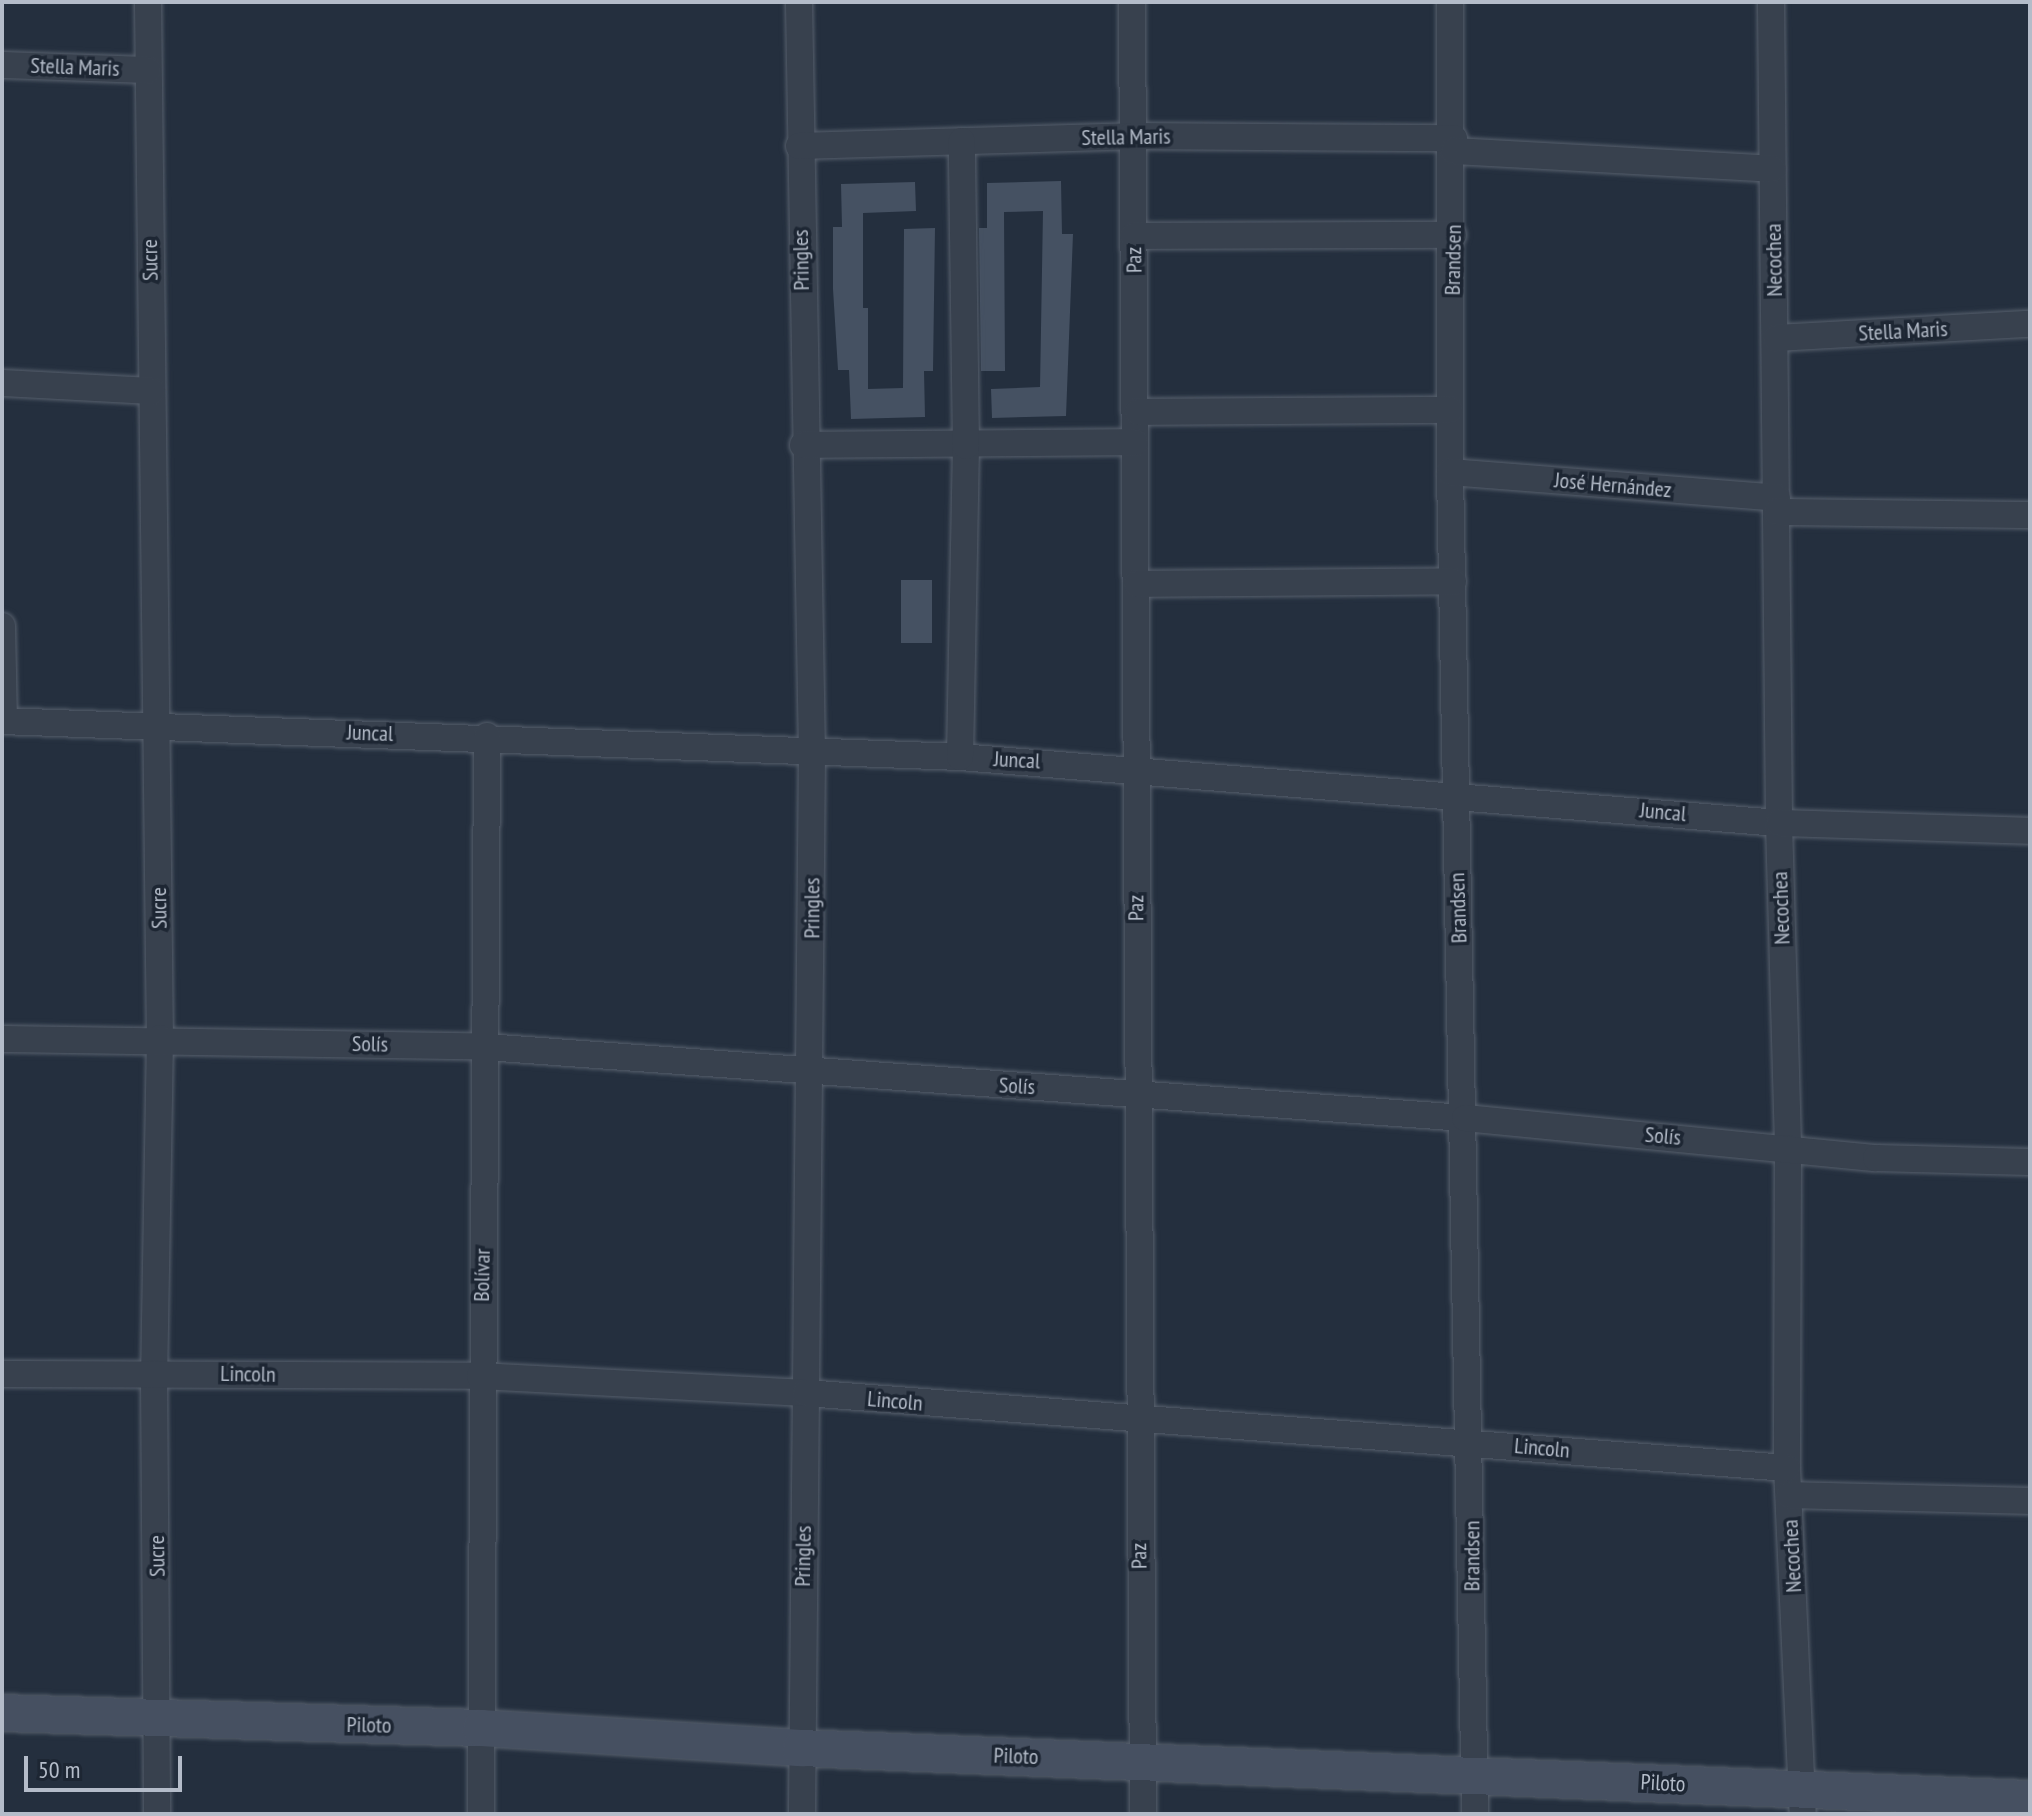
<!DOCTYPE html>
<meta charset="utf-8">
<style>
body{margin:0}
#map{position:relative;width:2032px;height:1816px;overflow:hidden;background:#242f3e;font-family:"PT Sans Narrow",sans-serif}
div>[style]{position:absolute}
.building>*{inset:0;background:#455162}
.roads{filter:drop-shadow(0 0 2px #565f6c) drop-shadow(0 0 2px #565f6c)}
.minor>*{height:26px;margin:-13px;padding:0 13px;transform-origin:13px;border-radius:13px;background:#38414e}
.secondary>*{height:36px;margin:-18px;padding:0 18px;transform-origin:18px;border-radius:18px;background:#465061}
span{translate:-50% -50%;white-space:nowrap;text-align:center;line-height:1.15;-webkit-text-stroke:7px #1d2633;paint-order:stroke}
.street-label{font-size:22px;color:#b4bcc9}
.frame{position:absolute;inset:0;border:4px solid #b4bcc9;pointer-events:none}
.scale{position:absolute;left:24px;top:1756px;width:158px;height:36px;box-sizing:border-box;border:4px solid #b4bcc9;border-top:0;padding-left:10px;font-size:24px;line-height:28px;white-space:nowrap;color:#b4bcc9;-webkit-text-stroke:6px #1d2633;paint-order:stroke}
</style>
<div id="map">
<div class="building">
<i style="clip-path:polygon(1061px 181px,1062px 234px,1073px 234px,1066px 416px,992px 418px,991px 389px,1040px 387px,1043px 211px,1004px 212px,1005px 371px,981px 371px,979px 228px,987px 228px,987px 183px)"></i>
<i style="clip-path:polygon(915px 182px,916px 211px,863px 213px,863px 308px,868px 308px,868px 389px,903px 388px,904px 229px,935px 228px,933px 371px,924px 371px,925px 417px,851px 419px,849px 370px,838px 370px,833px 289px,833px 227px,842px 227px,841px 184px)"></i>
<i style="clip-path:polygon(901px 580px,932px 580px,932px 643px,901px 643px)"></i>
</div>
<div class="roads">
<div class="minor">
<i style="left:148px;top:2px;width:1036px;rotate:89.34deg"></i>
<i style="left:160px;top:1038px;width:335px;rotate:91deg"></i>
<i style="left:154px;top:1373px;width:441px;rotate:89.6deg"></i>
<i style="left:799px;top:2px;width:750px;rotate:89.01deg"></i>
<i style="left:812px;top:752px;width:1062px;rotate:90.54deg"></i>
<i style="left:1132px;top:2px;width:1812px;rotate:89.65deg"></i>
<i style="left:1450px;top:2px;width:470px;rotate:90deg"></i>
<i style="left:1450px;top:472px;width:1342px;rotate:88.93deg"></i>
<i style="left:1771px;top:2px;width:821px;rotate:89.44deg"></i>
<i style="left:1779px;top:823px;width:325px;rotate:88.4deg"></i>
<i style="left:1788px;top:1148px;width:320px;rotate:90.2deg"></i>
<i style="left:1787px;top:1468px;width:346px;rotate:87.4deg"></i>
<i style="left:2px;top:65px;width:146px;rotate:2deg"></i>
<i style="left:799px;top:146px;width:332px;rotate:-1.7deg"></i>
<i style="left:1131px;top:136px;width:323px;rotate:0.4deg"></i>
<i style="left:1454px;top:151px;width:319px;rotate:3.2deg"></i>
<i style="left:1133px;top:236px;width:320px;rotate:-0.2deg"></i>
<i style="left:1776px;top:338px;width:254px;rotate:-3.2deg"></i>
<i style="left:2px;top:383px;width:150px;rotate:3.1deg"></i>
<i style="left:1138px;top:412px;width:312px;rotate:-0.4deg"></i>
<i style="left:803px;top:445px;width:332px;rotate:-0.5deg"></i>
<i style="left:1450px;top:472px;width:328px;rotate:4.5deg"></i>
<i style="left:1777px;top:512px;width:253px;rotate:0.7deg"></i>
<i style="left:1137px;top:584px;width:316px;rotate:-0.5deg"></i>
<i style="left:2px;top:626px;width:95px;rotate:88.8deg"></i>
<i style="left:2px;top:721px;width:959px;rotate:2.15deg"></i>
<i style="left:960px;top:757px;width:822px;rotate:4.61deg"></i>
<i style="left:1779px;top:823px;width:251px;rotate:1.8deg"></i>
<i style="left:960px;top:757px;width:311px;rotate:-88.9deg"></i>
<i style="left:966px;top:446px;width:305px;rotate:-90.8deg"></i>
<i style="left:2px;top:1039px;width:484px;rotate:0.9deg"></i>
<i style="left:486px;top:1047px;width:982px;rotate:4.15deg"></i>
<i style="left:1465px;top:1118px;width:413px;rotate:5.6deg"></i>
<i style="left:1876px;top:1158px;width:154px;rotate:1.5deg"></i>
<i style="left:2px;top:1374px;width:478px;rotate:0.2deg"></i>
<i style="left:480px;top:1376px;width:326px;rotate:3deg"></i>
<i style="left:806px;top:1393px;width:984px;rotate:4.37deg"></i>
<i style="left:1789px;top:1495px;width:241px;rotate:1.4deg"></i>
<i style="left:481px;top:1814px;width:1078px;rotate:-89.68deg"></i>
</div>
<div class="secondary">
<i style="left:2px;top:1713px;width:479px;rotate:1.8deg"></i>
<i style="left:481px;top:1728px;width:321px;rotate:3.6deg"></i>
<i style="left:801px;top:1748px;width:1230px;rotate:2.38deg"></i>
</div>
</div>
<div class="street-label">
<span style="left:75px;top:67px;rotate:2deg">Stella Maris</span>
<span style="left:1126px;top:137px;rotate:-1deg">Stella Maris</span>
<span style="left:150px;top:260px;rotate:-91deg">Sucre</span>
<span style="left:801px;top:260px;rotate:-91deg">Pringles</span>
<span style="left:1134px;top:260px;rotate:-91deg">Paz</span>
<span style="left:1453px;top:260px;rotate:-89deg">Brandsen</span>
<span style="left:1774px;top:260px;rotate:-91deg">Necochea</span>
<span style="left:1903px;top:331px;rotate:-3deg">Stella Maris</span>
<span style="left:1613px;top:485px;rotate:5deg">José Hernández</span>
<span style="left:370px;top:733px;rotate:2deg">Juncal</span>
<span style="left:1017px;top:760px;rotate:3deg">Juncal</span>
<span style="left:1663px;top:812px;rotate:5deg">Juncal</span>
<span style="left:159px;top:908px;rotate:-91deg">Sucre</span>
<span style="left:812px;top:908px;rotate:-90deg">Pringles</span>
<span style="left:1136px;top:908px;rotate:-90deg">Paz</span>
<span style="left:1458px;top:908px;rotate:-92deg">Brandsen</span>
<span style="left:1781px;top:908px;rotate:-92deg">Necochea</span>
<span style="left:370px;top:1044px;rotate:1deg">Solís</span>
<span style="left:1017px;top:1086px;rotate:3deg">Solís</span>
<span style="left:1663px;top:1136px;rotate:5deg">Solís</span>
<span style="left:482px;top:1275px;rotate:-89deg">Bolívar</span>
<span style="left:248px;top:1374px;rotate:1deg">Lincoln</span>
<span style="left:895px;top:1401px;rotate:5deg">Lincoln</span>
<span style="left:1542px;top:1448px;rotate:5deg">Lincoln</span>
<span style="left:157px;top:1556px;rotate:-91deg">Sucre</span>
<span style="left:803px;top:1556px;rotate:-89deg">Pringles</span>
<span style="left:1139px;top:1556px;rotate:-91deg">Paz</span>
<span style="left:1472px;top:1556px;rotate:-90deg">Brandsen</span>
<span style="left:1792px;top:1556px;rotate:-93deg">Necochea</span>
<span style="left:369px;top:1725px;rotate:1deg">Piloto</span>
<span style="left:1016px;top:1756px;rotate:2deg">Piloto</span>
<span style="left:1663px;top:1783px;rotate:3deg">Piloto</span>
</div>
<div class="frame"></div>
<div class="scale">50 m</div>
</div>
